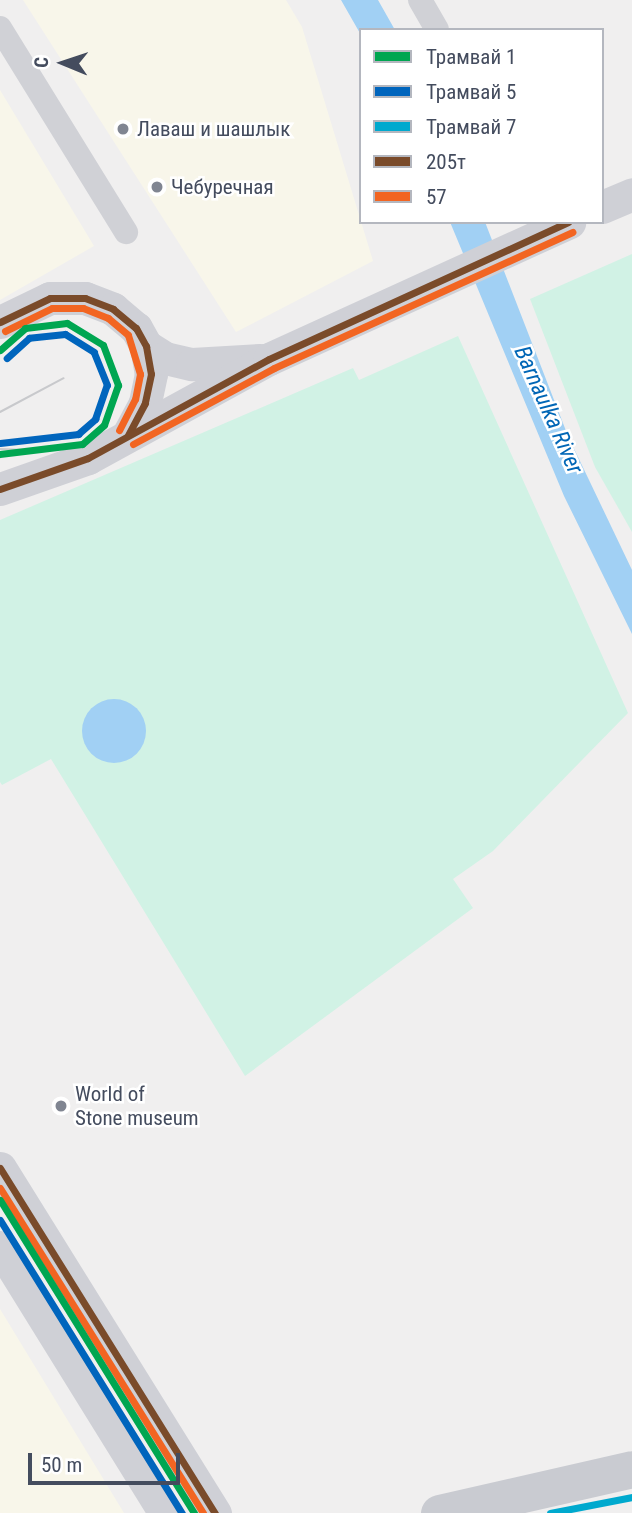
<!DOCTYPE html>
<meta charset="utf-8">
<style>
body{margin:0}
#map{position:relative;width:632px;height:1513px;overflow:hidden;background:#f0efef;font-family:"Roboto Condensed",sans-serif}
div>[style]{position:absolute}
.commercial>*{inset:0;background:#f8f6ea}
.green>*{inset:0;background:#d1f2e5}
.water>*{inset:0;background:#a1d0f4}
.round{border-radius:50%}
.street>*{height:24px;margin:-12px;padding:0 12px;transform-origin:12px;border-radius:12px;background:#d0d1d6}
.secondary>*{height:33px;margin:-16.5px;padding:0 16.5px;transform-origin:16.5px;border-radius:16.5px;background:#cfd0d6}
.primary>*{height:37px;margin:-18.5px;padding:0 18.5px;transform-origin:18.5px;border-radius:18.5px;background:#c9cbd1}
.tram>*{height:2px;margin:-1px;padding:0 1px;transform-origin:1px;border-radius:1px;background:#c8c9cc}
.bus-1>*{height:7px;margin:-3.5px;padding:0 3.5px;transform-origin:3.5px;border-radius:3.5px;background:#7a4b2a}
.bus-2>*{height:7px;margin:-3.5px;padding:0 3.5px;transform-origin:3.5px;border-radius:3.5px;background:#f26522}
.tram-1>*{height:7px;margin:-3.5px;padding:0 3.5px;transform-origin:3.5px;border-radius:3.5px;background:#00a651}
.tram-2>*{height:7px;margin:-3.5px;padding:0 3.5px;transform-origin:3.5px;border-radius:3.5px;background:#0065bd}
.tram-3>*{height:7px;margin:-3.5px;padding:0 3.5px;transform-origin:3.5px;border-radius:3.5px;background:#00a9ce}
.dots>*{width:19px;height:19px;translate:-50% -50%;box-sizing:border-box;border:4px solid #fff;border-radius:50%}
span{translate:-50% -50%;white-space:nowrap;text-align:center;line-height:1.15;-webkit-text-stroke:5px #fff;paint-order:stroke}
.poi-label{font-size:21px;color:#444c5e}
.left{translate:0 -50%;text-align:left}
.water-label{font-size:23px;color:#0066b6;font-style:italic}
.legend{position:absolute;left:359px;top:28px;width:245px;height:196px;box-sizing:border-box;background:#fff;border:2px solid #b4b7bf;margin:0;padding:9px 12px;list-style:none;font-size:21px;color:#444c5e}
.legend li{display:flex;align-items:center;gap:14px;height:35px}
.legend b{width:35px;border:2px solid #b4b7bf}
.north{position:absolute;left:28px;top:28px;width:70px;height:70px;-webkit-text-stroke:5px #fff;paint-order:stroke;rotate:272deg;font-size:19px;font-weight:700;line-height:28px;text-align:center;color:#444c5e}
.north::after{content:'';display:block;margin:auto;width:24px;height:32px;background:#444c5e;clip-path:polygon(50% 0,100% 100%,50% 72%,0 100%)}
.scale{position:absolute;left:28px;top:1453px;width:152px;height:32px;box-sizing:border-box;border:4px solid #444c5e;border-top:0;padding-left:9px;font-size:21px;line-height:24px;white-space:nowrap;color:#444c5e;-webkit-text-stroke:5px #fff;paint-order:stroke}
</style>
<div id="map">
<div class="commercial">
<i style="clip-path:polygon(23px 0,286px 0,302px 27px,373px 261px,236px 332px)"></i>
<i style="clip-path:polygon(0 90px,94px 246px,0 300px)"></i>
<i style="clip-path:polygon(0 1309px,124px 1513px,0 1513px)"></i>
</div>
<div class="green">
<i style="clip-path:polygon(632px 254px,632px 532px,595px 467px,530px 299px)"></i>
<i style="clip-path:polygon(458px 336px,628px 713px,493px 851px,453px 879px,473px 908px,245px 1076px,51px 759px,2px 785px,0 782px,0 520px,353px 368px,359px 380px)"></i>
</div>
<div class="water">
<i style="clip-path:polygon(341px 0,378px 0,395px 30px,361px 30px,361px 35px)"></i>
<i style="clip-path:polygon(450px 222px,485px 222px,568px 436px,632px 570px,632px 634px,564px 496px)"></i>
<i class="round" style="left:82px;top:699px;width:64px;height:64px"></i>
</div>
<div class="street">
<i style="left:420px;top:0;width:34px;rotate:60deg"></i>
<i style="left:0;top:28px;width:240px;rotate:58.3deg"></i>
</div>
<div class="secondary">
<i style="left:602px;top:207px;width:33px;rotate:-23deg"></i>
<i style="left:0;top:322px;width:55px;rotate:-25.6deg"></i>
<i style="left:50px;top:298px;width:35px"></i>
<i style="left:85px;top:298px;width:30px;rotate:21deg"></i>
<i style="left:113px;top:309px;width:30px;rotate:40deg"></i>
<i style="left:136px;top:328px;width:21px;rotate:61deg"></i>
<i style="left:146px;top:346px;width:28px;rotate:80deg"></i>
<i style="left:151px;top:374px;width:30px;rotate:102deg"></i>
<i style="left:145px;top:403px;width:36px;rotate:118deg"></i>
<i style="left:146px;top:346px;width:22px;rotate:32deg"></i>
<i style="left:165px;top:358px;width:28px;rotate:13deg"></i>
<i style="left:192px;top:364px;width:68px;rotate:-3.4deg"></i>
<i style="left:0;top:489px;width:93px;rotate:-19.4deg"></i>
<i style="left:88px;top:458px;width:206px;rotate:-28.7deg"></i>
<i style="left:269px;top:359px;width:330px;rotate:-24.5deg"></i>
<i style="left:0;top:1168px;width:407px;rotate:58.1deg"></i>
<i style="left:0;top:1247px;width:313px;rotate:58.2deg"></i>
</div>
<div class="primary">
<i style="left:439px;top:1513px;width:198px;rotate:-12.8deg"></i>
</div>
<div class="tram">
<i style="left:0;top:412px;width:72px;rotate:-28deg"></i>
<i style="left:0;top:449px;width:29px;rotate:2deg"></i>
</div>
<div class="bus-1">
<i style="left:0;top:322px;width:55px;rotate:-25.6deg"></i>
<i style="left:50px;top:298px;width:35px"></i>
<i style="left:85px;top:298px;width:30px;rotate:21deg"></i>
<i style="left:113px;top:309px;width:30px;rotate:40deg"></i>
<i style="left:136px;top:328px;width:21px;rotate:61deg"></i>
<i style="left:146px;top:346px;width:28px;rotate:80deg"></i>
<i style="left:151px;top:374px;width:30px;rotate:102deg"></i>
<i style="left:145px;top:403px;width:36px;rotate:118deg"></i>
<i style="left:0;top:489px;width:93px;rotate:-19.4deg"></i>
<i style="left:88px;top:458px;width:206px;rotate:-28.7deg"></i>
<i style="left:269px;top:359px;width:329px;rotate:-24.6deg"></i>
<i style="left:0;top:1168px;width:407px;rotate:58.1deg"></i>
</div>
<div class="bus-2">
<i style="left:5px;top:331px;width:52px;rotate:-26.1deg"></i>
<i style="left:52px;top:308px;width:31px"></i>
<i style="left:83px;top:308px;width:27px;rotate:22deg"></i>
<i style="left:108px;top:318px;width:26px;rotate:40deg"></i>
<i style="left:128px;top:335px;width:41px;rotate:72.9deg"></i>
<i style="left:140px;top:374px;width:25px;rotate:101deg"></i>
<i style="left:135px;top:399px;width:35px;rotate:117deg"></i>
<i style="left:133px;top:444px;width:160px;rotate:-28.3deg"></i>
<i style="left:274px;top:368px;width:328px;rotate:-24.5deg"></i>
<i style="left:0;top:1188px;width:383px;rotate:58deg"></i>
</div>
<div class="tram-1">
<i style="left:0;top:350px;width:33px;rotate:-41deg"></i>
<i style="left:25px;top:328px;width:42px;rotate:-6.8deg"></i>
<i style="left:67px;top:323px;width:42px;rotate:31.4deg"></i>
<i style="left:103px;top:345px;width:43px;rotate:69.4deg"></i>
<i style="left:118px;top:385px;width:42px;rotate:109.3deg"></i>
<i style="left:104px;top:425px;width:29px;rotate:139deg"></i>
<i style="left:82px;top:444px;width:83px;rotate:173deg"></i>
<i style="left:0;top:1200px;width:368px;rotate:58.2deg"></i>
</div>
<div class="tram-2">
<i style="left:0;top:443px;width:79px;rotate:-6.6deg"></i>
<i style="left:78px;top:434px;width:23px;rotate:-41deg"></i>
<i style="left:95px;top:419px;width:36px;rotate:-71deg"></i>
<i style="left:107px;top:385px;width:35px;rotate:-112deg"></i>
<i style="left:94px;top:352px;width:34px;rotate:-148deg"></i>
<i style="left:65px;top:334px;width:36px;rotate:174deg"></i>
<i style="left:29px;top:338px;width:30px;rotate:138deg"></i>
<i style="left:0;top:1220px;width:345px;rotate:58.2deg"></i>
</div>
<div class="tram-3">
<i style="left:550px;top:1513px;width:84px;rotate:-11deg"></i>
</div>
<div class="dots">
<i style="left:123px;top:129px;background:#808591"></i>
<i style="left:157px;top:187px;background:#808591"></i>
<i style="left:61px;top:1106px;background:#808591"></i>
</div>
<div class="poi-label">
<span class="left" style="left:137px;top:129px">Лаваш и шашлык</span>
<span class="left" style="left:171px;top:187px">Чебуречная</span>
<span class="left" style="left:75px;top:1106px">World of<br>Stone museum</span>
</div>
<div class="water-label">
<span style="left:548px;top:410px;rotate:66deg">Barnaulka River</span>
</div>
<ul class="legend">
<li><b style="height:9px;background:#00a651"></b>Трамвай 1</li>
<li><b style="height:9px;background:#0065bd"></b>Трамвай 5</li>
<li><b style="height:9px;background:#00a9ce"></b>Трамвай 7</li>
<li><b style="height:9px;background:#7a4b2a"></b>205т</li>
<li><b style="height:9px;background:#f26522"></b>57</li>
</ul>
<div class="north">С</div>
<div class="scale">50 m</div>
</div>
